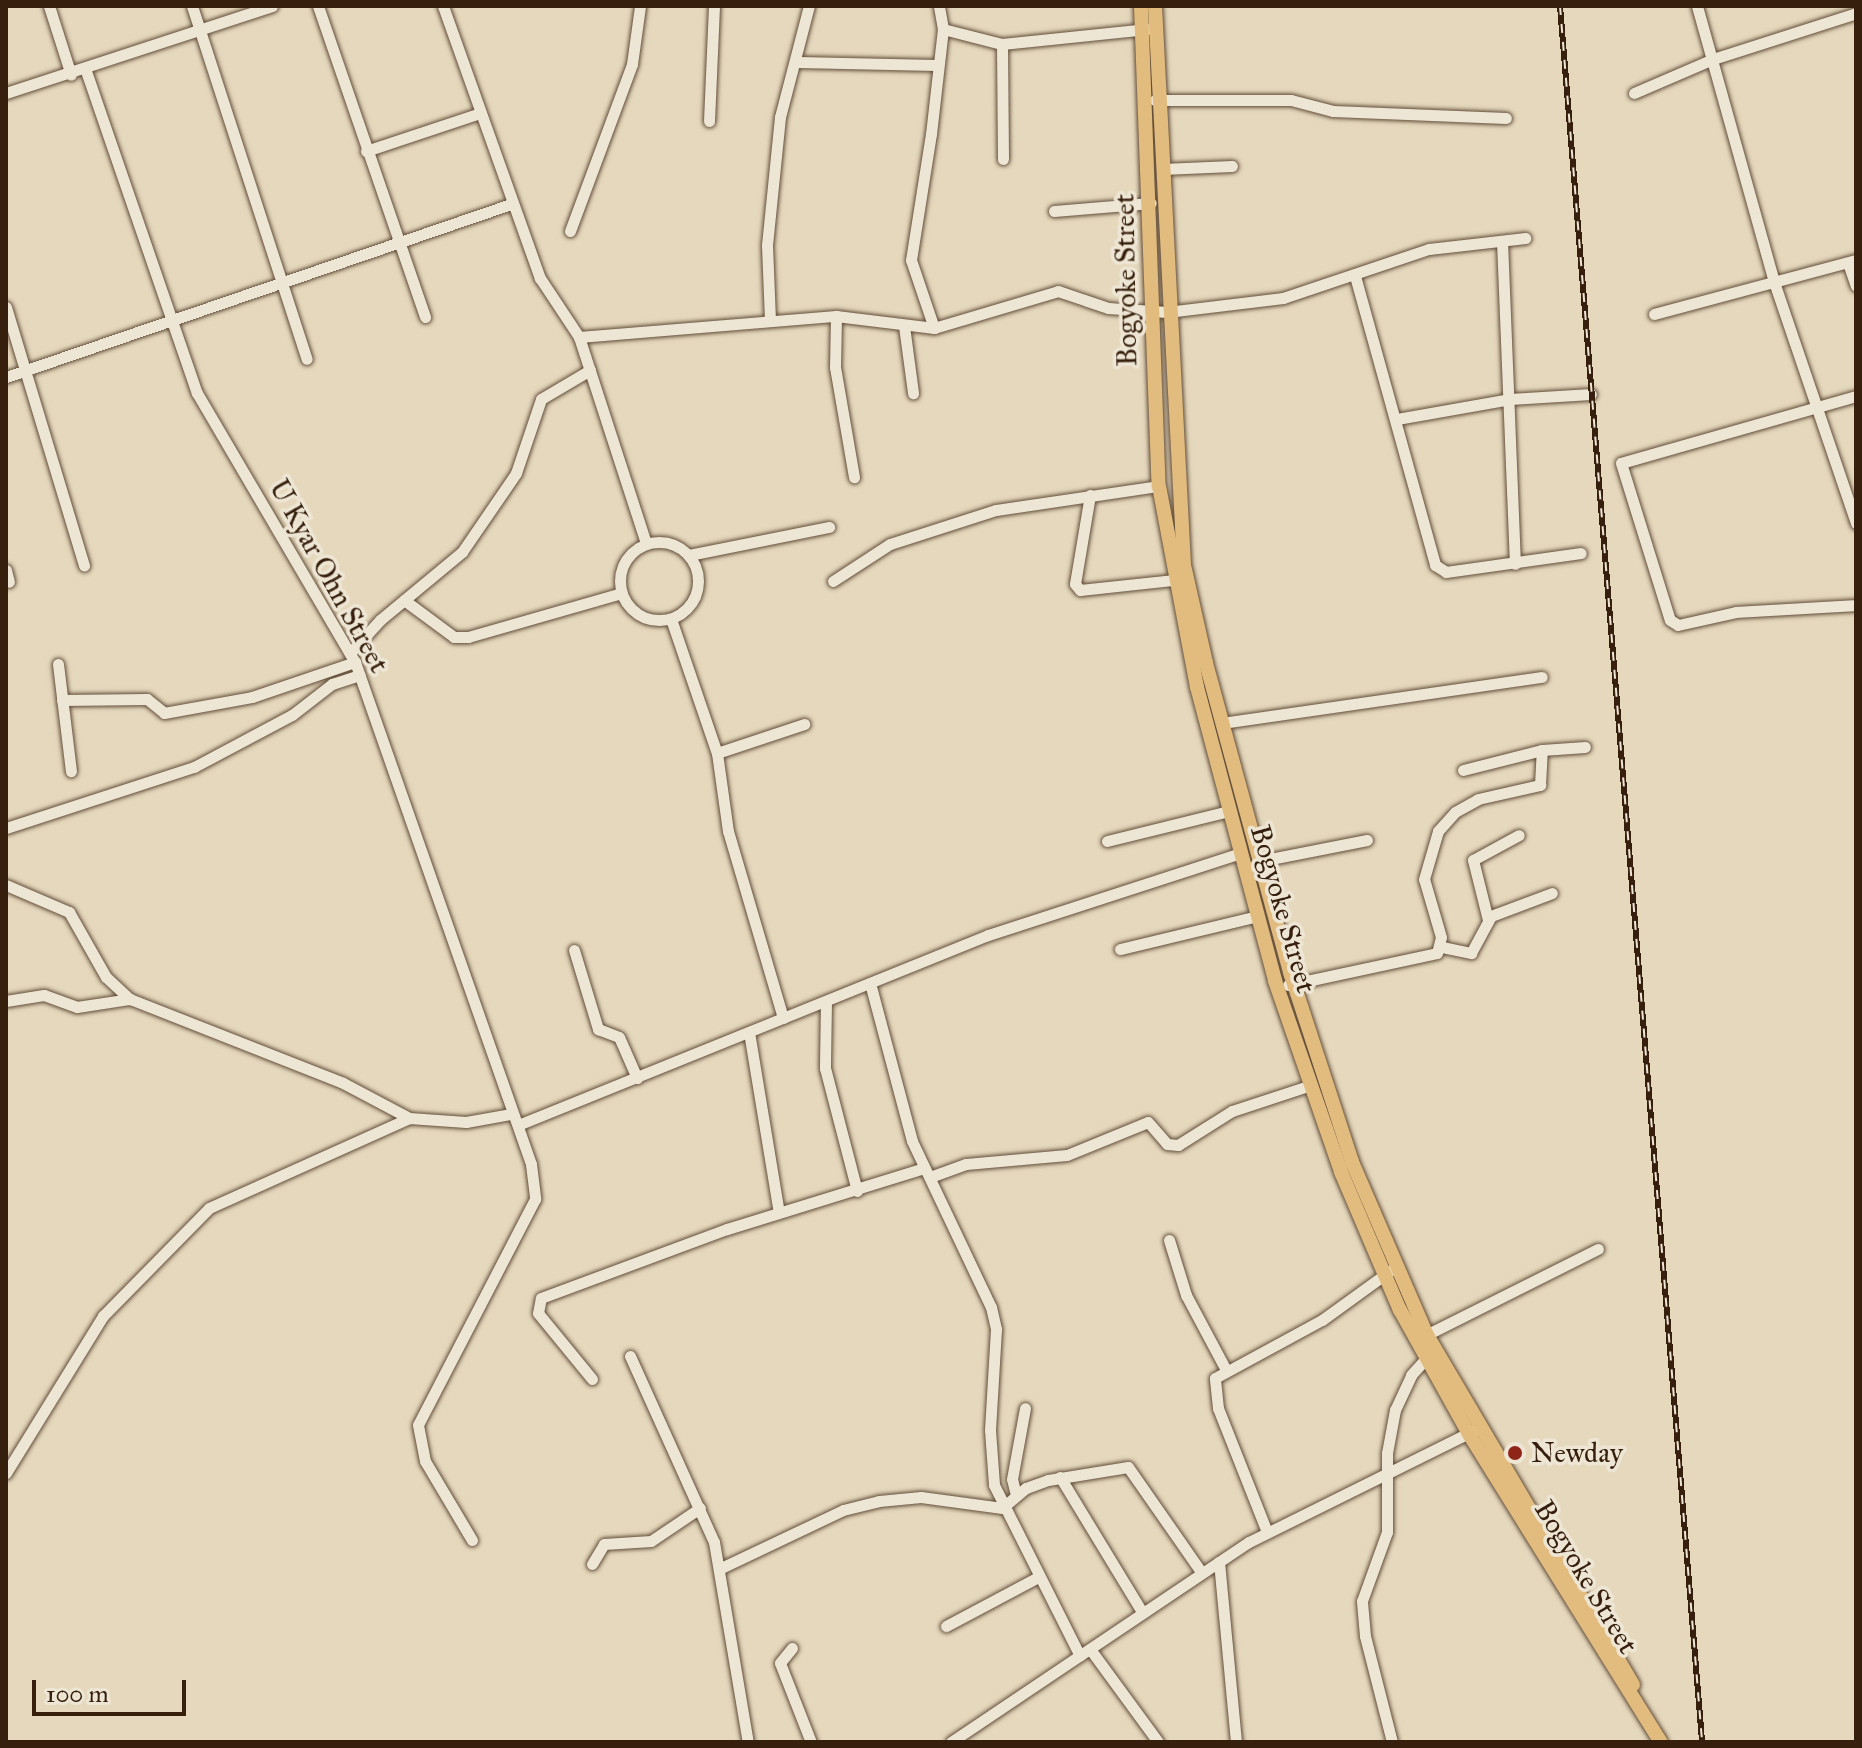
<!DOCTYPE html>
<style>
body{margin:0}
#map{position:relative;width:1862px;height:1748px;overflow:hidden;background:#e5d8bd;font-family:"IM FELL Great Primer",serif}
div>[style]{position:absolute}
.roads{filter:drop-shadow(0 0 2px #624d39) drop-shadow(0 0 2px #624d39)}
.minor>*{height:11px;margin:-5.5px;padding:0 5.5px;transform-origin:5.5px;border-radius:5.5px;background:#eee6d4}
.minor>.ring{margin:-5.5px;padding:0;box-sizing:content-box;background:none;border:11px solid #eee6d4;border-radius:50%}
.major>*{height:14px;margin:-7px;padding:0 7px;transform-origin:7px;border-radius:7px;background:#e2bc7e}
.rail>*{height:6px;margin-top:-3px;transform-origin:0;background:repeating-linear-gradient(90deg,#eee6d4 0 9px,#371f0d 0 18px);box-sizing:border-box;border-block:2px solid #371f0d}
.dots>*{width:22px;height:22px;translate:-50% -50%;box-sizing:border-box;border:4px solid #eee6d4;border-radius:50%}
span{translate:-50% -50%;white-space:nowrap;text-align:center;line-height:1.15;-webkit-text-stroke:7px #eee6d4;paint-order:stroke}
.street-label{font-size:28px;color:#371f0d}
.poi-label{font-size:28px;color:#371f0d}
.left{translate:0 -50%;text-align:left}
.frame{position:absolute;inset:0;border:8px solid #371f0d;pointer-events:none}
.scale{position:absolute;left:32px;top:1680px;width:154px;height:36px;box-sizing:border-box;border:4px solid #371f0d;border-top:0;padding-left:10px;font-size:24px;line-height:28px;white-space:nowrap;color:#371f0d;-webkit-text-stroke:6px #eee6d4;paint-order:stroke}
</style>
<div id="map">
<div class="roads">
<div class="minor">
<i style="left:49px;top:6px;width:72px;rotate:72.3deg"></i>
<i style="left:192px;top:6px;width:371px;rotate:72deg"></i>
<i style="left:318px;top:6px;width:329px;rotate:71deg"></i>
<i style="left:443px;top:6px;width:289px;rotate:70.4deg"></i>
<i style="left:540px;top:278px;width:71px;rotate:56.5deg"></i>
<i style="left:579px;top:337px;width:258px;rotate:-4.7deg"></i>
<i style="left:836px;top:316px;width:99px;rotate:7deg"></i>
<i style="left:934px;top:328px;width:129px;rotate:-16.6deg"></i>
<i style="left:1058px;top:291px;width:53px;rotate:18.8deg"></i>
<i style="left:1108px;top:308px;width:59px;rotate:3.9deg"></i>
<i style="left:1167px;top:312px;width:117px;rotate:-6.9deg"></i>
<i style="left:1283px;top:298px;width:154px;rotate:-18.6deg"></i>
<i style="left:1429px;top:249px;width:97px;rotate:-6.5deg"></i>
<i style="left:1697px;top:6px;width:287px;rotate:74.4deg"></i>
<i style="left:1774px;top:282px;width:255px;rotate:71.2deg"></i>
<i style="left:943px;top:29px;width:61px;rotate:14.3deg"></i>
<i style="left:1002px;top:44px;width:146px;rotate:-5.9deg"></i>
<i style="left:1002px;top:44px;width:115px;rotate:89.5deg"></i>
<i style="left:798px;top:62px;width:138px;rotate:1.2deg"></i>
<i style="left:86px;top:71px;width:341px;rotate:71deg"></i>
<i style="left:197px;top:393px;width:312px;rotate:59.6deg"></i>
<i style="left:355px;top:662px;width:532px;rotate:70.68deg"></i>
<i style="left:531px;top:1164px;width:35px;rotate:83deg"></i>
<i style="left:535px;top:1199px;width:254px;rotate:117.4deg"></i>
<i style="left:418px;top:1425px;width:37px;rotate:79deg"></i>
<i style="left:425px;top:1461px;width:92px;rotate:59.3deg"></i>
<i style="left:6px;top:93px;width:280px;rotate:-18.1deg"></i>
<i style="left:1634px;top:93px;width:86px;rotate:-23.3deg"></i>
<i style="left:1713px;top:59px;width:150px;rotate:-17.8deg"></i>
<i style="left:1155px;top:100px;width:136px"></i>
<i style="left:1291px;top:100px;width:43px;rotate:14.7deg"></i>
<i style="left:1333px;top:111px;width:173px;rotate:2.3deg"></i>
<i style="left:709px;top:121px;width:115px;rotate:-87.5deg"></i>
<i style="left:366px;top:151px;width:120px;rotate:-18.4deg"></i>
<i style="left:1162px;top:169px;width:70px;rotate:-2.5deg"></i>
<i style="left:1054px;top:211px;width:97px;rotate:-4.7deg"></i>
<i style="left:570px;top:231px;width:178px;rotate:-69.6deg"></i>
<i style="left:632px;top:64px;width:59px;rotate:-82.1deg"></i>
<i style="left:1502px;top:241px;width:323px;rotate:87.7deg"></i>
<i style="left:1848px;top:263px;width:24px;rotate:71deg"></i>
<i style="left:1355px;top:276px;width:300px;rotate:74.5deg"></i>
<i style="left:1435px;top:565px;width:13px;rotate:32deg"></i>
<i style="left:1446px;top:572px;width:136px;rotate:-8deg"></i>
<i style="left:6px;top:307px;width:270px;rotate:73.2deg"></i>
<i style="left:1654px;top:314px;width:209px;rotate:-15deg"></i>
<i style="left:836px;top:316px;width:51px;rotate:91.1deg"></i>
<i style="left:835px;top:367px;width:112px;rotate:80.2deg"></i>
<i style="left:770px;top:320px;width:75px;rotate:-92.3deg"></i>
<i style="left:767px;top:245px;width:129px;rotate:-84.2deg"></i>
<i style="left:780px;top:117px;width:115px;rotate:-75.4deg"></i>
<i style="left:904px;top:326px;width:68px;rotate:82.3deg"></i>
<i style="left:934px;top:328px;width:72px;rotate:-108.7deg"></i>
<i style="left:911px;top:260px;width:128px;rotate:-81deg"></i>
<i style="left:931px;top:134px;width:106px;rotate:-83.5deg"></i>
<i style="left:943px;top:29px;width:23px;rotate:-100deg"></i>
<i style="left:579px;top:337px;width:217px;rotate:72deg"></i>
<i style="left:6px;top:377px;width:534px;rotate:-18.91deg"></i>
<i style="left:1856px;top:396px;width:244px;rotate:164.1deg"></i>
<i style="left:1621px;top:463px;width:164px;rotate:72.7deg"></i>
<i style="left:1670px;top:620px;width:9px;rotate:32deg"></i>
<i style="left:1678px;top:625px;width:59px;rotate:-12.6deg"></i>
<i style="left:1736px;top:612px;width:120px;rotate:-3.3deg"></i>
<i style="left:1397px;top:419px;width:115px;rotate:-10deg"></i>
<i style="left:1510px;top:399px;width:81px;rotate:-3.5deg"></i>
<i style="left:1090px;top:495px;width:90px;rotate:99.6deg"></i>
<i style="left:1075px;top:584px;width:8px;rotate:50deg"></i>
<i style="left:1080px;top:590px;width:95px;rotate:-6.1deg"></i>
<i class="ring" style="left:620px;top:542px;width:67px;height:67px"></i>
<i style="left:689px;top:555px;width:143px;rotate:-11.3deg"></i>
<i style="left:6px;top:570px;width:12px;rotate:76deg"></i>
<i style="left:833px;top:581px;width:68px;rotate:-33deg"></i>
<i style="left:890px;top:544px;width:111px;rotate:-17.8deg"></i>
<i style="left:996px;top:510px;width:165px;rotate:-8.4deg"></i>
<i style="left:404px;top:600px;width:62px;rotate:36.5deg"></i>
<i style="left:454px;top:637px;width:14px"></i>
<i style="left:468px;top:637px;width:159px;rotate:-16deg"></i>
<i style="left:671px;top:619px;width:142px;rotate:71.1deg"></i>
<i style="left:717px;top:753px;width:92px;rotate:-18.4deg"></i>
<i style="left:350px;top:653px;width:45px;rotate:-47.7deg"></i>
<i style="left:380px;top:620px;width:107px;rotate:-39.7deg"></i>
<i style="left:462px;top:552px;width:96px;rotate:-55.6deg"></i>
<i style="left:516px;top:473px;width:78px;rotate:-71.3deg"></i>
<i style="left:541px;top:399px;width:57px;rotate:-30.6deg"></i>
<i style="left:58px;top:664px;width:108px;rotate:83.1deg"></i>
<i style="left:62px;top:700px;width:85px;rotate:-0.7deg"></i>
<i style="left:147px;top:699px;width:22px;rotate:39deg"></i>
<i style="left:164px;top:713px;width:89px;rotate:-10.3deg"></i>
<i style="left:252px;top:697px;width:109px;rotate:-18.8deg"></i>
<i style="left:1222px;top:723px;width:323px;rotate:-8.2deg"></i>
<i style="left:717px;top:753px;width:79px;rotate:82deg"></i>
<i style="left:728px;top:831px;width:195px;rotate:73.6deg"></i>
<i style="left:1463px;top:770px;width:81px;rotate:-14.2deg"></i>
<i style="left:1542px;top:750px;width:43px;rotate:-4deg"></i>
<i style="left:6px;top:828px;width:198px;rotate:-18deg"></i>
<i style="left:194px;top:767px;width:111px;rotate:-28deg"></i>
<i style="left:292px;top:715px;width:51px;rotate:-37.8deg"></i>
<i style="left:332px;top:684px;width:29px;rotate:-18deg"></i>
<i style="left:1107px;top:841px;width:126px;rotate:-13.8deg"></i>
<i style="left:1260px;top:861px;width:109px;rotate:-11.1deg"></i>
<i style="left:6px;top:885px;width:69px;rotate:23.2deg"></i>
<i style="left:69px;top:912px;width:75px;rotate:60.4deg"></i>
<i style="left:106px;top:977px;width:33px;rotate:43deg"></i>
<i style="left:130px;top:999px;width:229px;rotate:21.5deg"></i>
<i style="left:343px;top:1083px;width:75px;rotate:27.9deg"></i>
<i style="left:1488px;top:920px;width:62px;rotate:-104deg"></i>
<i style="left:1473px;top:860px;width:52px;rotate:-28.5deg"></i>
<i style="left:1442px;top:947px;width:30px;rotate:12deg"></i>
<i style="left:1471px;top:953px;width:42px;rotate:-61.6deg"></i>
<i style="left:1491px;top:916px;width:65px;rotate:-20.7deg"></i>
<i style="left:1120px;top:949px;width:141px;rotate:-13.5deg"></i>
<i style="left:574px;top:950px;width:83px;rotate:73.1deg"></i>
<i style="left:598px;top:1029px;width:22px;rotate:21deg"></i>
<i style="left:619px;top:1037px;width:45px;rotate:66.3deg"></i>
<i style="left:870px;top:983px;width:163px;rotate:75.1deg"></i>
<i style="left:912px;top:1141px;width:184px;rotate:64.6deg"></i>
<i style="left:991px;top:1307px;width:23px;rotate:77deg"></i>
<i style="left:996px;top:1329px;width:101px;rotate:93.4deg"></i>
<i style="left:990px;top:1430px;width:55px;rotate:85.8deg"></i>
<i style="left:994px;top:1485px;width:191px;rotate:63.3deg"></i>
<i style="left:1288px;top:985px;width:152px;rotate:-12.1deg"></i>
<i style="left:1437px;top:953px;width:16px;rotate:-76deg"></i>
<i style="left:1441px;top:937px;width:60px;rotate:-106.3deg"></i>
<i style="left:1424px;top:879px;width:50px;rotate:-73.7deg"></i>
<i style="left:1438px;top:831px;width:25px;rotate:-48deg"></i>
<i style="left:1455px;top:812px;width:26px;rotate:-29deg"></i>
<i style="left:1478px;top:799px;width:64px;rotate:-12.7deg"></i>
<i style="left:1540px;top:785px;width:35px;rotate:-87deg"></i>
<i style="left:6px;top:1001px;width:38px;rotate:-9deg"></i>
<i style="left:44px;top:995px;width:35px;rotate:20deg"></i>
<i style="left:77px;top:1007px;width:54px;rotate:-8.6deg"></i>
<i style="left:826px;top:1001px;width:67px;rotate:90.9deg"></i>
<i style="left:825px;top:1068px;width:127px;rotate:75.4deg"></i>
<i style="left:749px;top:1032px;width:183px;rotate:80.6deg"></i>
<i style="left:518px;top:1125px;width:507px;rotate:-22.01deg"></i>
<i style="left:988px;top:935px;width:265px;rotate:-18deg"></i>
<i style="left:930px;top:1177px;width:38px;rotate:-20deg"></i>
<i style="left:966px;top:1164px;width:101px;rotate:-5.1deg"></i>
<i style="left:1067px;top:1155px;width:87px;rotate:-22.2deg"></i>
<i style="left:1148px;top:1122px;width:29px;rotate:49deg"></i>
<i style="left:1167px;top:1144px;width:11px;rotate:5deg"></i>
<i style="left:1178px;top:1145px;width:64px;rotate:-32.2deg"></i>
<i style="left:1232px;top:1111px;width:83px;rotate:-18.2deg"></i>
<i style="left:1169px;top:1240px;width:58px;rotate:72.8deg"></i>
<i style="left:1186px;top:1295px;width:83px;rotate:61.9deg"></i>
<i style="left:1420px;top:1338px;width:199px;rotate:-26.6deg"></i>
<i style="left:630px;top:1356px;width:204px;rotate:65.7deg"></i>
<i style="left:714px;top:1542px;width:203px;rotate:80.4deg"></i>
<i style="left:592px;top:1379px;width:85px;rotate:-129.3deg"></i>
<i style="left:538px;top:1313px;width:15px;rotate:-79deg"></i>
<i style="left:541px;top:1298px;width:198px;rotate:-20.4deg"></i>
<i style="left:727px;top:1229px;width:206px;rotate:-17.2deg"></i>
<i style="left:6px;top:1473px;width:185px;rotate:-58.3deg"></i>
<i style="left:103px;top:1316px;width:151px;rotate:-45.5deg"></i>
<i style="left:209px;top:1208px;width:219px;rotate:-24.2deg"></i>
<i style="left:409px;top:1118px;width:57px;rotate:4deg"></i>
<i style="left:466px;top:1122px;width:46px;rotate:-10.1deg"></i>
<i style="left:1060px;top:1477px;width:158px;rotate:58.7deg"></i>
<i style="left:1016px;top:1495px;width:16px;rotate:-104deg"></i>
<i style="left:1012px;top:1479px;width:72px;rotate:-79.6deg"></i>
<i style="left:1002px;top:1508px;width:31px;rotate:-40deg"></i>
<i style="left:1026px;top:1488px;width:23px;rotate:-20deg"></i>
<i style="left:1048px;top:1480px;width:81px;rotate:-9.2deg"></i>
<i style="left:1128px;top:1467px;width:129px;rotate:55.1deg"></i>
<i style="left:1267px;top:1532px;width:133px;rotate:-111.6deg"></i>
<i style="left:1218px;top:1408px;width:30px;rotate:-96deg"></i>
<i style="left:1215px;top:1378px;width:122px;rotate:-28.5deg"></i>
<i style="left:1322px;top:1320px;width:85px;rotate:-35.9deg"></i>
<i style="left:1219px;top:1562px;width:181px;rotate:84.6deg"></i>
<i style="left:592px;top:1564px;width:23px;rotate:-59deg"></i>
<i style="left:604px;top:1544px;width:47px;rotate:-3.7deg"></i>
<i style="left:651px;top:1541px;width:59px;rotate:-34deg"></i>
<i style="left:721px;top:1568px;width:135px;rotate:-25.4deg"></i>
<i style="left:843px;top:1510px;width:37px;rotate:-14deg"></i>
<i style="left:879px;top:1501px;width:42px;rotate:-5.4deg"></i>
<i style="left:921px;top:1497px;width:82px;rotate:7.7deg"></i>
<i style="left:946px;top:1626px;width:104px;rotate:-28deg"></i>
<i style="left:792px;top:1648px;width:19px;rotate:129deg"></i>
<i style="left:780px;top:1663px;width:85px;rotate:68.6deg"></i>
<i style="left:1090px;top:1649px;width:115px;rotate:53.8deg"></i>
<i style="left:951px;top:1742px;width:359px;rotate:-33.9deg"></i>
<i style="left:1249px;top:1542px;width:252px;rotate:-26.4deg"></i>
<i style="left:1392px;top:1742px;width:109px;rotate:-104.3deg"></i>
<i style="left:1365px;top:1636px;width:35px;rotate:-95deg"></i>
<i style="left:1362px;top:1601px;width:73px;rotate:-70.1deg"></i>
<i style="left:1387px;top:1532px;width:79px;rotate:-90deg"></i>
<i style="left:1387px;top:1453px;width:44px;rotate:-79.5deg"></i>
<i style="left:1395px;top:1410px;width:38px;rotate:-65deg"></i>
<i style="left:1411px;top:1375px;width:31px;rotate:-48deg"></i>
</div>
<div class="major">
<i style="left:1141px;top:6px;width:480px;rotate:87.9deg"></i>
<i style="left:1159px;top:486px;width:205px;rotate:79.3deg"></i>
<i style="left:1197px;top:687px;width:304px;rotate:75.1deg"></i>
<i style="left:1275px;top:981px;width:202px;rotate:70.9deg"></i>
<i style="left:1341px;top:1172px;width:150px;rotate:66.9deg"></i>
<i style="left:1400px;top:1310px;width:142px;rotate:60.9deg"></i>
<i style="left:1469px;top:1434px;width:363px;rotate:58.1deg"></i>
<i style="left:1155px;top:6px;width:560px;rotate:87.03deg"></i>
<i style="left:1184px;top:565px;width:100px;rotate:77.3deg"></i>
<i style="left:1206px;top:663px;width:323px;rotate:74.8deg"></i>
<i style="left:1291px;top:975px;width:197px;rotate:71.9deg"></i>
<i style="left:1352px;top:1162px;width:189px;rotate:66.6deg"></i>
<i style="left:1427px;top:1335px;width:406px;rotate:59.5deg"></i>
</div>
</div>
<div class="rail">
<i style="left:1560px;top:6px;width:1742px;rotate:85.32deg"></i>
</div>
<div class="dots">
<i style="left:1515px;top:1453px;background:#8f2418"></i>
</div>
<div class="street-label">
<span style="left:1126px;top:280px;rotate:-91deg">Bogyoke Street</span>
<span style="left:329px;top:576px;rotate:61deg">U Kyar Ohn Street</span>
<span style="left:1283px;top:909px;rotate:74deg">Bogyoke Street</span>
<span style="left:1586px;top:1577px;rotate:59deg">Bogyoke Street</span>
</div>
<div class="poi-label">
<span class="left" style="left:1531px;top:1453px">Newday</span>
</div>
<div class="frame"></div>
<div class="scale">100 m</div>
</div>
